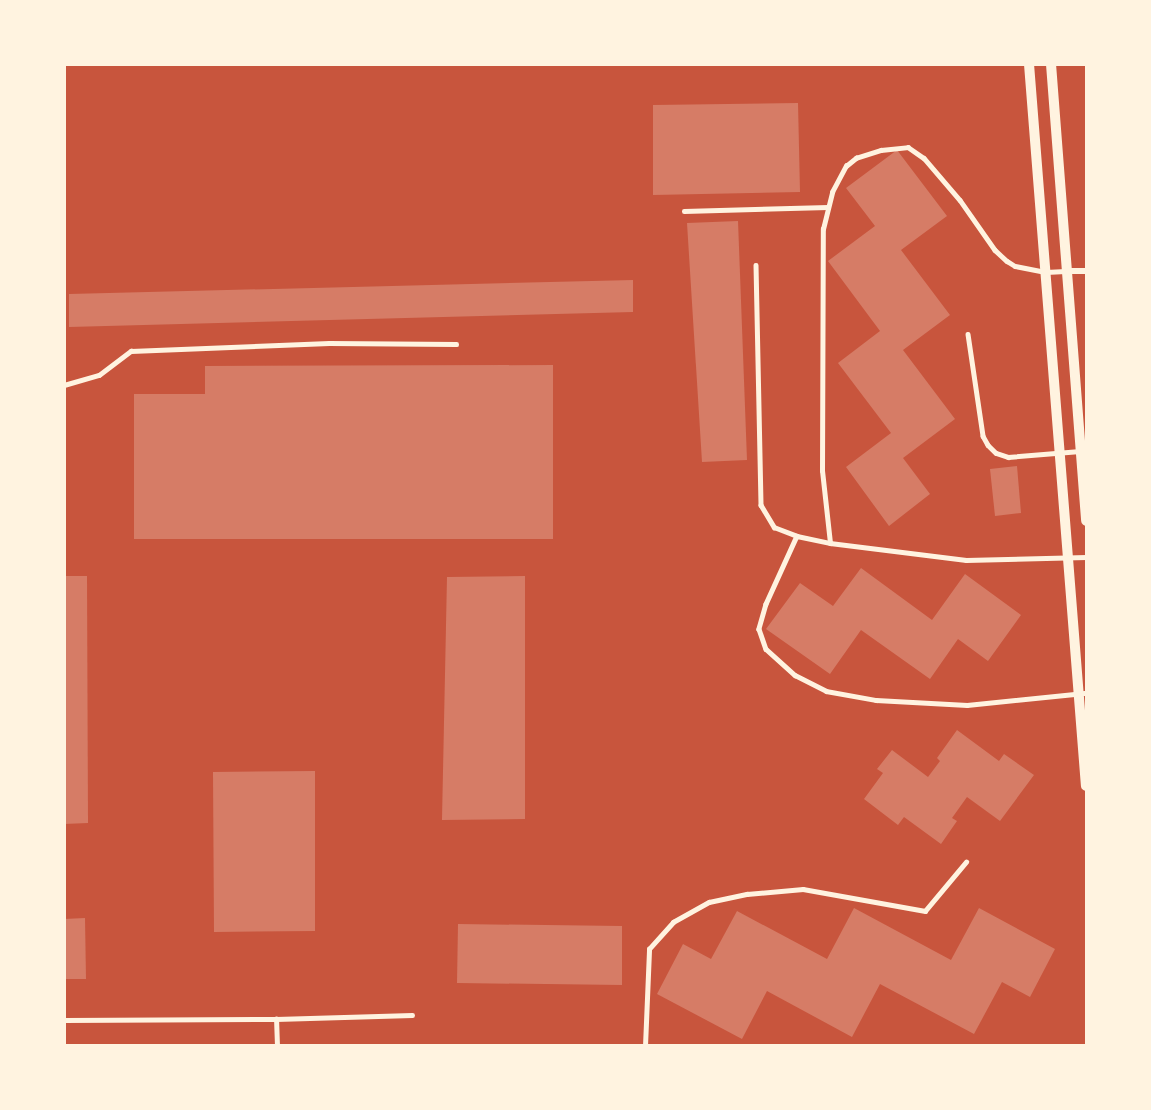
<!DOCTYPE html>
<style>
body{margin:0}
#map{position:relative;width:1151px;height:1110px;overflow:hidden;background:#c8553d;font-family:"IBM Plex Sans",sans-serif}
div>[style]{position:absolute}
.building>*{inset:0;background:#d67c66}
.service>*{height:4.5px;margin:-2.25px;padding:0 2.25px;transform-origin:2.25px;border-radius:2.25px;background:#fff3e0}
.minor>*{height:6px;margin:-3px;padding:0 3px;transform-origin:3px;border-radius:3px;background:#fff3e0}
.tertiary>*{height:10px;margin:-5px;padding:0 5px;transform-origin:5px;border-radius:5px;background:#fff3e0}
span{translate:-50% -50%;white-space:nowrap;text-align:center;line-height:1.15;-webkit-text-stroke:4.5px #fff3e0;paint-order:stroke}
.frame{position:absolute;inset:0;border:66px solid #fff3e0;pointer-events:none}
</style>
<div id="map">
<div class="building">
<i style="clip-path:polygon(798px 103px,800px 192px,653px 195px,653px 105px)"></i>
<i style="clip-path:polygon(897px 150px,947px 216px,901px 250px,950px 315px,903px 350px,955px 419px,903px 458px,930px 494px,889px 526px,846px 467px,891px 433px,838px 363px,880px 331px,828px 261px,875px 226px,846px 188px)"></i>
<i style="clip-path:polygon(738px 221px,747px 460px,702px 462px,687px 223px)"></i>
<i style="clip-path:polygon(633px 280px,633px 312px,69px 327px,69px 294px)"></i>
<i style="clip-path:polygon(553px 365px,553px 539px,134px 539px,134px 394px,205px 394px,205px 366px)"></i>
<i style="clip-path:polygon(1017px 466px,1021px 513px,995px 516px,990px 469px)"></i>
<i style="clip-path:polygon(861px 568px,932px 620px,965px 574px,1021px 615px,988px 661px,958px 639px,930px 679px,861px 630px,830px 674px,766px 629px,800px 583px,833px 606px)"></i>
<i style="clip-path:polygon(64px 576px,87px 576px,88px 823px,64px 824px)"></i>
<i style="clip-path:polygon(525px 576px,525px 819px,442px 820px,447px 577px)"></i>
<i style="clip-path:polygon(957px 730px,999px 761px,1004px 754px,1034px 775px,1000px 821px,967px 797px,952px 818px,957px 821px,941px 844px,904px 817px,898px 825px,864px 799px,883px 773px,877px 769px,892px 750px,928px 777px,940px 761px,937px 758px)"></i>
<i style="clip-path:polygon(315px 771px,315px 931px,214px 932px,213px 772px)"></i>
<i style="clip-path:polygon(854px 908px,951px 960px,979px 908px,1055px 949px,1030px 997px,1002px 982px,974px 1034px,880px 984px,852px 1037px,767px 991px,742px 1039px,657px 994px,683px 944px,711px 959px,737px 911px,827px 959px)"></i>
<i style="clip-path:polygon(85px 918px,86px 979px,64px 979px,64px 919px)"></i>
<i style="clip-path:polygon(458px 924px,622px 926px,622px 985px,457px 983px)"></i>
</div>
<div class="service">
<i style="left:684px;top:211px;width:144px;rotate:-1.6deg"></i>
<i style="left:756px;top:265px;width:240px;rotate:88.8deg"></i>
<i style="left:761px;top:505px;width:26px;rotate:59deg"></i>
<i style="left:774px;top:527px;width:25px;rotate:21deg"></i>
<i style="left:797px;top:536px;width:34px;rotate:12deg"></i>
<i style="left:830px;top:543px;width:137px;rotate:7.1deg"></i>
<i style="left:966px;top:560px;width:120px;rotate:-1.4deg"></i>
<i style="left:968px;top:334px;width:103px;rotate:81.6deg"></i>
<i style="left:983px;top:436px;width:10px;rotate:61deg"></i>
<i style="left:988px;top:445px;width:11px;rotate:45deg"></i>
<i style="left:996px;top:453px;width:13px;rotate:18deg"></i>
<i style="left:1008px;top:457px;width:72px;rotate:-4.8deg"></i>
<i style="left:64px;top:385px;width:36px;rotate:-16deg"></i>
<i style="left:99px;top:375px;width:40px;rotate:-37deg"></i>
<i style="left:131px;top:351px;width:198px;rotate:-2.3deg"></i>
<i style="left:329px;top:343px;width:127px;rotate:0.5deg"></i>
<i style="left:797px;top:536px;width:75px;rotate:114.5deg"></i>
<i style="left:766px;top:604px;width:26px;rotate:106deg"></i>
<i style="left:759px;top:629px;width:21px;rotate:71deg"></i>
<i style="left:766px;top:649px;width:39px;rotate:42deg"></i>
<i style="left:795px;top:675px;width:35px;rotate:27deg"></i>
<i style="left:826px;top:691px;width:51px;rotate:10.2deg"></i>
<i style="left:876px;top:700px;width:91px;rotate:3.1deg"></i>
<i style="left:967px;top:705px;width:120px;rotate:-5.8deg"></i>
<i style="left:830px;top:543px;width:72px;rotate:-96.3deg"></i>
<i style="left:822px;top:471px;width:242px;rotate:-89.8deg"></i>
<i style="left:823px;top:229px;width:38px;rotate:-76deg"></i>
<i style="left:832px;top:192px;width:30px;rotate:-62deg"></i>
<i style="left:846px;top:166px;width:13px;rotate:-39deg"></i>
<i style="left:856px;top:158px;width:26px;rotate:-18deg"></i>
<i style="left:881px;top:150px;width:27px;rotate:-6deg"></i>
<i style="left:908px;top:147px;width:19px;rotate:35deg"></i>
<i style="left:924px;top:158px;width:55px;rotate:49.4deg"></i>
<i style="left:960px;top:200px;width:61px;rotate:55deg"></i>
<i style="left:995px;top:250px;width:16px;rotate:43deg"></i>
<i style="left:1007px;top:261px;width:9px;rotate:32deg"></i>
<i style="left:1015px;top:266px;width:32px;rotate:11deg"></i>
<i style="left:1046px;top:272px;width:19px;rotate:-3deg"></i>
<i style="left:64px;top:1020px;width:212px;rotate:-0.3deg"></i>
<i style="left:277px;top:1046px;width:27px;rotate:-92deg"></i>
<i style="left:276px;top:1019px;width:136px;rotate:-1.7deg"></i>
<i style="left:645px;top:1046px;width:97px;rotate:-87.6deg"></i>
<i style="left:649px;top:949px;width:36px;rotate:-48deg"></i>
<i style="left:673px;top:922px;width:41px;rotate:-29.1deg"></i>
<i style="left:709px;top:902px;width:39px;rotate:-12deg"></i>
<i style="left:747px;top:894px;width:56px;rotate:-5.1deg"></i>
<i style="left:803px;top:889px;width:124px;rotate:10.2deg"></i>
<i style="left:925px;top:911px;width:64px;rotate:-50.1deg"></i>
</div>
<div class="minor">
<i style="left:1068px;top:271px;width:18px"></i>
</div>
<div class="tertiary">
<i style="left:1029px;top:64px;width:724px;rotate:85.49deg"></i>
<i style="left:1051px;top:64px;width:458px;rotate:85.6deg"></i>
</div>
<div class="frame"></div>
</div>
